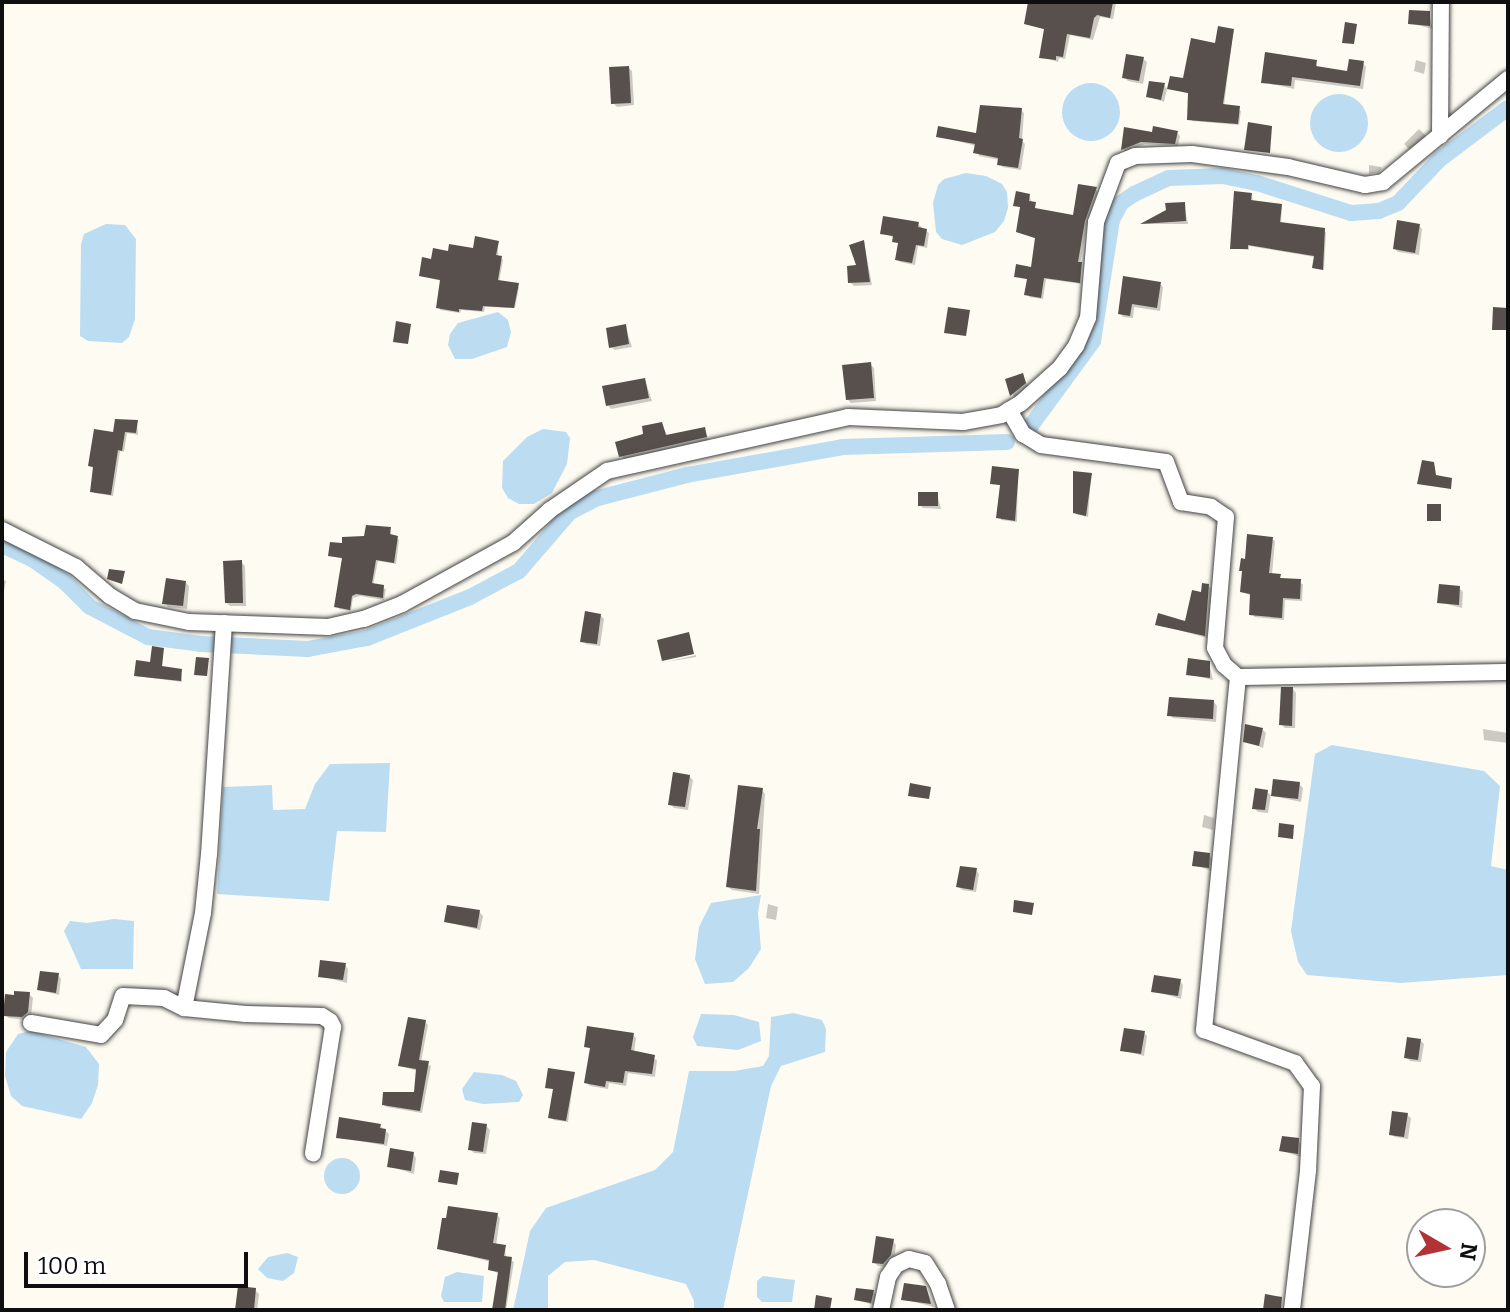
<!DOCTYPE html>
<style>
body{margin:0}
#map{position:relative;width:1510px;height:1312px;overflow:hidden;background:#fefcf2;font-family:Bitter,serif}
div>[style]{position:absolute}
.water>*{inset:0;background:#bbdcf1}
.round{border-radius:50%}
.shadow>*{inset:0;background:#0003}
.canal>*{height:16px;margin:-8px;padding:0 8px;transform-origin:8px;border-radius:8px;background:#bbdcf1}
.building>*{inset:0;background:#57504c}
.roads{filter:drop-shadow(0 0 2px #424242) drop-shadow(0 0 2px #424242)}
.minor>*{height:16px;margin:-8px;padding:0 8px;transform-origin:8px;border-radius:8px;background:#fff}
span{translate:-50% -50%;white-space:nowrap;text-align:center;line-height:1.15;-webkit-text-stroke:8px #fff;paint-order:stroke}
.frame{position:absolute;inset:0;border:4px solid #0f0f0f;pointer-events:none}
.north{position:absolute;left:1406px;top:1208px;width:80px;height:80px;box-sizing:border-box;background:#fff;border:2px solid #9f9f9f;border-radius:50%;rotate:99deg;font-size:22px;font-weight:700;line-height:32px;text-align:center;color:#0f0f0f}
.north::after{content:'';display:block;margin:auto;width:28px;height:36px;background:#b33236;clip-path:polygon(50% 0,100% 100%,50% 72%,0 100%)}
.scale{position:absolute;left:24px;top:1252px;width:224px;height:36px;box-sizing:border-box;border:4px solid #0f0f0f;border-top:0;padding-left:10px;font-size:24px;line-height:28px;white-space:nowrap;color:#0f0f0f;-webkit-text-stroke:6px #fff;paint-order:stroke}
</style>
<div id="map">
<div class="water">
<i class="round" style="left:1062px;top:83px;width:58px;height:58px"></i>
<i class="round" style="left:1310px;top:94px;width:58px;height:58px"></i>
<i style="clip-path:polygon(966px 173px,986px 176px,1002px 184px,1007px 192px,1008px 208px,1004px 221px,995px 232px,962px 245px,942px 239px,936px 232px,933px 203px,938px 185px,944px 179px)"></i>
<i style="clip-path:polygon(106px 224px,125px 225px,136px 239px,135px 319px,129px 337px,122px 343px,88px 341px,80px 336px,81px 244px,84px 234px)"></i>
<i style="clip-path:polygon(498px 312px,508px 320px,511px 332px,507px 347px,472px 359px,455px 359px,448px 345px,450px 334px,458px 323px)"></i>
<i style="clip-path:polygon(543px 429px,566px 432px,570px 438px,567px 464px,552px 493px,534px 504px,519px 504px,508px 498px,502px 488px,503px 461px,527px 437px)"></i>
<i style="clip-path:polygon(1332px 745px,1484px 771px,1500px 786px,1491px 866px,1508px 870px,1508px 975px,1401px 983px,1307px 975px,1298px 962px,1291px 931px,1315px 754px)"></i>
<i style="clip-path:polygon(390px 763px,386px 832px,337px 831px,329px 901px,217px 894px,223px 787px,272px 785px,273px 810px,305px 809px,315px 784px,330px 764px)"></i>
<i style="clip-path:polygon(761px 895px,758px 913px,761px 949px,749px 968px,733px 982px,705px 984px,695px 959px,699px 927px,711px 903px)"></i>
<i style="clip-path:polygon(114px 919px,134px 921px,133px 969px,81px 969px,64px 931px,70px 921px,87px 923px)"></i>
<i style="clip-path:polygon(793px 1013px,822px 1020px,826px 1029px,825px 1052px,781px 1066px,771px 1086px,723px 1310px,694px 1310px,694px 1301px,686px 1284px,594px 1260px,565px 1262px,548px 1276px,548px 1310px,513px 1310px,530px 1231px,546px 1208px,655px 1170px,673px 1152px,689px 1071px,734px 1071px,763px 1066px,769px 1056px,771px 1017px)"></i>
<i style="clip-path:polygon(701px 1014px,734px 1015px,759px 1022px,761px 1041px,738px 1050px,697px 1046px,693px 1037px)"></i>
<i style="clip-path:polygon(30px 1031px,86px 1047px,99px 1064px,98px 1085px,92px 1103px,81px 1119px,22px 1106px,11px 1096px,5px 1076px,6px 1052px,18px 1034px)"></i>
<i style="clip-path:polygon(474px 1072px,502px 1075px,516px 1081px,523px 1095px,519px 1102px,483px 1104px,465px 1100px,462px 1089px)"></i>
<i class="round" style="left:324px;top:1158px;width:36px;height:36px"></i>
<i style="clip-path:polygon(287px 1253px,298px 1257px,294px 1273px,283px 1281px,267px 1278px,258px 1269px,268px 1257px)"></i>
<i style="clip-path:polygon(457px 1272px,484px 1276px,482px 1302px,444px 1302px,441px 1296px,445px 1277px)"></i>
<i style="clip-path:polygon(763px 1276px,795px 1280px,792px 1302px,762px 1302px,757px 1297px,757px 1281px)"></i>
</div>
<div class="shadow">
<i style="clip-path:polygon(1030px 2px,1115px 2px,1116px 3px,1113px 19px,1100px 17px,1093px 40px,1070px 35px,1065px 59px,1059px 58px,1058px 62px,1042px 57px,1046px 30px,1026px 24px)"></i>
<i style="clip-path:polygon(1429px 13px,1433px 29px,1410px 23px)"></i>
<i style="clip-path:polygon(1233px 31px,1224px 106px,1241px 111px,1239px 125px,1192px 121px,1190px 94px,1169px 88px,1184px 81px)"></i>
<i style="clip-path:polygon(1143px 59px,1147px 62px,1143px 84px,1128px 81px,1124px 77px)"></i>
<i style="clip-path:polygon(1416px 60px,1426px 63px,1424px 74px,1414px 71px)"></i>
<i style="clip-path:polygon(1316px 62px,1318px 69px,1349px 74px,1363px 63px,1366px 67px,1363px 89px,1295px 80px,1294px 89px,1263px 82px)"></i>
<i style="clip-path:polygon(629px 68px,632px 71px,634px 105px,617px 107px,613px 103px)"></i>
<i style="clip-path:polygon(1164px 85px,1167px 89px,1164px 102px,1148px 96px)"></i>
<i style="clip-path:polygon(1021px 110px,1024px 113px,1022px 141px,1025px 144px,1021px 170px,1002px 167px,1000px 160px,979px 156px,976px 146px,938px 136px,978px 135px)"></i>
<i style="clip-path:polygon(1419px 129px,1427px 137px,1411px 151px,1404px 144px)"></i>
<i style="clip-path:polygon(1177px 133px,1180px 136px,1178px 146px,1145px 144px,1126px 152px,1123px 149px,1153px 134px)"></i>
<i style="clip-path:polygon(1369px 165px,1381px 167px,1382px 168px,1379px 172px,1369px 174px)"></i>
<i style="clip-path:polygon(1079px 187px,1098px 191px,1087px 224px,1080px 264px,1081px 284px,1046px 279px,1043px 299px,1029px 297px,1029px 280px,1016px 276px,1032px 269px,1037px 239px,1020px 233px,1022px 208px,1016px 205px,1029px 196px,1036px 210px,1075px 217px)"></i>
<i style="clip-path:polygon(1252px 195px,1253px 202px,1282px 206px,1281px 224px,1326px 232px,1324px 270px,1314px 267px,1315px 257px,1249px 246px,1249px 250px,1232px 248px)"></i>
<i style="clip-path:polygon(1184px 204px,1188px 224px,1143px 224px,1168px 211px)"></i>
<i style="clip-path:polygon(918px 224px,929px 233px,927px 248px,918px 246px,915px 265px,900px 262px,897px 259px,899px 245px,895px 238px,883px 233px)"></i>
<i style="clip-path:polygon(1419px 226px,1422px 229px,1419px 255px,1398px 252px,1395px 249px)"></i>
<i style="clip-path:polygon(498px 242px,498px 257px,503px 260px,499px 282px,519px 287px,515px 308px,485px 307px,484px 312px,461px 310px,460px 313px,440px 310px,442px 281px,421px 276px,433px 261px,450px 253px,474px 250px)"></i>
<i style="clip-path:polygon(864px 242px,872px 285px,854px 286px,850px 282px,858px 267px)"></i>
<i style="clip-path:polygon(1125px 279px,1160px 284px,1163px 287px,1160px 311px,1134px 307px,1133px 318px,1123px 317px,1120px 313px)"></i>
<i style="clip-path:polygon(625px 326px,632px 347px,615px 350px,611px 347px)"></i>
<i style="clip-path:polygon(870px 364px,874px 368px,876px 401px,851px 403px,847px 399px)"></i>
<i style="clip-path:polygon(1022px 375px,1029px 388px,1015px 399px,1007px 381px)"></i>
<i style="clip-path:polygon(645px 380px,652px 401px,611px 409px,608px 405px)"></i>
<i style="clip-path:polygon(137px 422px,138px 435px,127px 433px,124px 452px,120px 451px,113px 496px,94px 493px,95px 469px,90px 466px,115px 434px)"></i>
<i style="clip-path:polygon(662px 424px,668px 437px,704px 429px,709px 441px,625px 460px,621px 456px)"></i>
<i style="clip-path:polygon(1018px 471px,1017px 522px,1001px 520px,1002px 486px,992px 483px)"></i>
<i style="clip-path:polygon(1091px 475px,1088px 517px,1078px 515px,1075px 513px)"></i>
<i style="clip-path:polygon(937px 494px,941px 509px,923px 508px,920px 505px)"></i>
<i style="clip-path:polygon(390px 529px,392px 537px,399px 540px,396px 564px,378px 561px,373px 585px,386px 589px,384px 600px,360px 596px,353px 598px,351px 611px,339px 609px,344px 559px,331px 556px,344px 545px)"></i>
<i style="clip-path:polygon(1272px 539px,1275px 541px,1272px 575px,1303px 584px,1302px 601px,1285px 600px,1284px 620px,1254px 617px,1252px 596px,1242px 592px,1244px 573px,1241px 570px)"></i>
<i style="clip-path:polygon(241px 562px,245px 566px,246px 606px,230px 606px,227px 603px)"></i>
<i style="clip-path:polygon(2px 579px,6px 581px,2px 601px)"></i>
<i style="clip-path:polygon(186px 583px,189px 586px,187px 609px,168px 607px,165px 603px)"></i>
<i style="clip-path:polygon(1208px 586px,1212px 589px,1207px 638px,1157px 624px,1186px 624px)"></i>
<i style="clip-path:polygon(1459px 588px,1463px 592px,1462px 608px,1439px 602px)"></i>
<i style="clip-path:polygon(600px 615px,604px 619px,600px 646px,586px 644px,582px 641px)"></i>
<i style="clip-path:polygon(163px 649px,162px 668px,181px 671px,182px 682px,136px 676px,152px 664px)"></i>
<i style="clip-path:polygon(696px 655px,696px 657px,666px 662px)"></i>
<i style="clip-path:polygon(1209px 663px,1213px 680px,1188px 674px)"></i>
<i style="clip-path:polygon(1293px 689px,1296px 693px,1295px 728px,1285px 728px,1281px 724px)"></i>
<i style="clip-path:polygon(1214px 702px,1217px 706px,1216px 722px,1173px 718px,1170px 715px)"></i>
<i style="clip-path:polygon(1262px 729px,1266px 733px,1263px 748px,1245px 741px)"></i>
<i style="clip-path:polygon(1483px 729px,1508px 733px,1508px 743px,1484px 740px)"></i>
<i style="clip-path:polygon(689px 776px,693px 780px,688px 810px,674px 808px,670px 804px)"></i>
<i style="clip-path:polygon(1299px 784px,1303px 788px,1301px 802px,1273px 796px)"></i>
<i style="clip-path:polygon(762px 790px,765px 794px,759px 894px,732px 890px,728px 887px)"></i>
<i style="clip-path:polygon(1267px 792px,1271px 795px,1268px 813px,1258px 812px,1254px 808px)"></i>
<i style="clip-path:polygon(1204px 815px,1214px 818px,1213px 830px,1202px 827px)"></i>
<i style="clip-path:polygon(1209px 855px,1213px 859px,1212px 871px,1194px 865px)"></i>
<i style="clip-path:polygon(976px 870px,979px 874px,976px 892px,962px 890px,958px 886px)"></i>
<i style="clip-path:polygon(768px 904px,778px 907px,776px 920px,766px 918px)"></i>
<i style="clip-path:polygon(479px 912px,483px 916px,480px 930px,446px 922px)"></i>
<i style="clip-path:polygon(345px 965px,348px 969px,347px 983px,320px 976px)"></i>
<i style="clip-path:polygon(58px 975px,61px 979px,59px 995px,39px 990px)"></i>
<i style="clip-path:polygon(1180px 981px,1183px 985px,1181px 999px,1154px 991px)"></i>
<i style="clip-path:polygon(29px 994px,33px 998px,31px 1016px,26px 1020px,9px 1018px,5px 1015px)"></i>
<i style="clip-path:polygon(425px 1022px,428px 1025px,421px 1062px,431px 1066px,422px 1113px,387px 1107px,384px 1105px,415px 1094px,418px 1071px,400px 1066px)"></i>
<i style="clip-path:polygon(1144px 1033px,1147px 1036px,1144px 1056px,1122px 1050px)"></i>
<i style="clip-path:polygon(633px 1035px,636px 1038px,634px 1053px,657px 1060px,655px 1077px,628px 1073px,626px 1086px,609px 1083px,608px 1089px,590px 1086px,586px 1083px,592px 1050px,586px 1046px)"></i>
<i style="clip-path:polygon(1420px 1040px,1424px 1044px,1421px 1062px,1410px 1061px,1406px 1057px)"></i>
<i style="clip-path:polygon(574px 1074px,568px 1122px,553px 1120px,555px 1090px,547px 1087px)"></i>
<i style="clip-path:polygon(1407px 1115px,1411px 1118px,1408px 1139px,1395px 1137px,1391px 1134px)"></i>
<i style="clip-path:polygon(380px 1126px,389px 1134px,387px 1146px,338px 1137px)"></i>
<i style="clip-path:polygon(486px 1126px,490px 1130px,486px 1154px,474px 1153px,470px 1149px)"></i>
<i style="clip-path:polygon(1298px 1140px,1301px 1144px,1301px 1157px,1282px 1151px)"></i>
<i style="clip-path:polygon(413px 1154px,416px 1158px,414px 1174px,389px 1166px)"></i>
<i style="clip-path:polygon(497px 1215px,500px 1218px,496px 1246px,505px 1247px,506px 1258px,514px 1262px,506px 1310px,494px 1310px,500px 1274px,490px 1270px,491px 1262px,439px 1248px)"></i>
<i style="clip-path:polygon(893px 1241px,896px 1245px,894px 1259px,887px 1267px,878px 1266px,874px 1262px)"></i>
<i style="clip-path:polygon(926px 1288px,934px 1307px,903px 1299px)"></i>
<i style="clip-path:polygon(255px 1290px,259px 1294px,257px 1310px,237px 1310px)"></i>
<i style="clip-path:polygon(873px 1292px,877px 1296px,874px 1305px,856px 1300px)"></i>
</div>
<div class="canal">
<i style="left:1030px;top:427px;width:107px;rotate:-53.8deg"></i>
<i style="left:1093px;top:341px;width:122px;rotate:-81.1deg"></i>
<i style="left:1112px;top:220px;width:19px;rotate:-62deg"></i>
<i style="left:1121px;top:203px;width:16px;rotate:-35deg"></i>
<i style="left:1134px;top:194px;width:38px;rotate:-25deg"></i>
<i style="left:1169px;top:178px;width:54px;rotate:-2.1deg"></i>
<i style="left:1223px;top:176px;width:35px;rotate:12deg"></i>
<i style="left:1257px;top:183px;width:99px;rotate:17.7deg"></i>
<i style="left:1351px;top:213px;width:28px;rotate:-4deg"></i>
<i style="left:1379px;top:211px;width:21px;rotate:-23deg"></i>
<i style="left:1398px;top:203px;width:61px;rotate:-46.3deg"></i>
<i style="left:1440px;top:159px;width:85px;rotate:-36.9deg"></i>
<i style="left:2px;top:545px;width:33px;rotate:25deg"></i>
<i style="left:32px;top:559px;width:40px;rotate:34.9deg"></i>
<i style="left:65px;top:582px;width:35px;rotate:45deg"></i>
<i style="left:90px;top:607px;width:65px;rotate:27.3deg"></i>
<i style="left:148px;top:637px;width:53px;rotate:7.5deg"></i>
<i style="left:201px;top:644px;width:107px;rotate:2.7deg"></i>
<i style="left:308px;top:649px;width:60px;rotate:-10.6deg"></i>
<i style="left:367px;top:638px;width:111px;rotate:-21.7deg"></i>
<i style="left:470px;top:597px;width:55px;rotate:-28deg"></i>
<i style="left:519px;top:571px;width:78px;rotate:-49.2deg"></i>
<i style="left:570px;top:512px;width:31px;rotate:-27deg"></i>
<i style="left:598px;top:498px;width:92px;rotate:-14.5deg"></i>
<i style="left:687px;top:475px;width:158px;rotate:-10.2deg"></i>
<i style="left:842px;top:447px;width:165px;rotate:-1.7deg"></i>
</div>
<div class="building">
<i style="clip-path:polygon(1028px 2px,1113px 2px,1110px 18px,1097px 15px,1094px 18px,1090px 38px,1067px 34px,1063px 57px,1056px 56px,1056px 60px,1039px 58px,1044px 29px,1024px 24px)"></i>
<i style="clip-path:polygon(1409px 10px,1430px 11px,1430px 26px,1408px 24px)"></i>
<i style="clip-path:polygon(1345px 22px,1357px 24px,1354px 44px,1342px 43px)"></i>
<i style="clip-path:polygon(1218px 26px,1234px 29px,1223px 104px,1240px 106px,1238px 124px,1187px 120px,1188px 93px,1167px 89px,1170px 76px,1183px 78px,1191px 38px,1215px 43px)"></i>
<i style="clip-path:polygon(1265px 52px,1317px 60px,1316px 66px,1347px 71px,1349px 59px,1364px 61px,1360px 86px,1292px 77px,1291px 86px,1261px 83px)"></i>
<i style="clip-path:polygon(1126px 54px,1144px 57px,1139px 81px,1122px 78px)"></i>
<i style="clip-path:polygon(629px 66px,631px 103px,611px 104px,609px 67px)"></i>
<i style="clip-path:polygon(1149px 81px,1165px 83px,1161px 100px,1146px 97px)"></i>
<i style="clip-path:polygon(980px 105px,1022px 108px,1019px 138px,1023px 139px,1018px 168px,997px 165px,998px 158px,973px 153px,975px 144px,936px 137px,938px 126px,976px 133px)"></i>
<i style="clip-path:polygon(1248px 122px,1272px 126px,1270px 153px,1244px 150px)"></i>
<i style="clip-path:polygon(1153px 126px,1178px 131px,1175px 144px,1141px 142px,1121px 150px,1124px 127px,1152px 132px)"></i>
<i style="clip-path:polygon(1078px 184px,1097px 187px,1085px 221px,1078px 262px,1082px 262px,1080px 283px,1044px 278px,1041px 298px,1024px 295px,1027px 279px,1014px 277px,1016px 264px,1031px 267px,1035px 238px,1016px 232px,1020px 207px,1013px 206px,1016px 191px,1030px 194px,1029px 201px,1036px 202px,1035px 208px,1073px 215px)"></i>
<i style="clip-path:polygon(1234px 191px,1252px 193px,1251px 200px,1282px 204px,1280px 222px,1325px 228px,1323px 270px,1312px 268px,1314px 256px,1248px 245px,1248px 249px,1230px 249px)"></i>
<i style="clip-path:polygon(1185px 202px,1186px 221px,1140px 224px,1166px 210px,1165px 203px)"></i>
<i style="clip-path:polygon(883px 216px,919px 222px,918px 227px,927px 229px,924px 246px,916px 245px,912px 263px,895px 260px,898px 243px,892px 242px,893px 236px,880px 234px)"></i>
<i style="clip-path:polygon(1397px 220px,1420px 224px,1415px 253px,1393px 249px)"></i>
<i style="clip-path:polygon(475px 236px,499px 241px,496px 255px,502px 256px,498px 280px,519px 283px,514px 308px,483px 306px,482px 311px,459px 309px,459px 312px,436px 308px,440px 280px,419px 276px,422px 257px,431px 259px,433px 248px,448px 251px,449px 244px,473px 248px)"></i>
<i style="clip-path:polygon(864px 240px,870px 282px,848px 283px,847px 266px,856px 265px,849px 245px)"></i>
<i style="clip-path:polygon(1123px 276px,1161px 282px,1157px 308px,1132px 304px,1130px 316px,1118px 314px)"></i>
<i style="clip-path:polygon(948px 307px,970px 310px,966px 336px,944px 333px)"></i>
<i style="clip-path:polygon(1493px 307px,1508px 308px,1508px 330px,1492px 330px)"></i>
<i style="clip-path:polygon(396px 321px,411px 324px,408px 344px,393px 342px)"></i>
<i style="clip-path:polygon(626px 324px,629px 344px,609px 348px,606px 328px)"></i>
<i style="clip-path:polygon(871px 362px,874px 398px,846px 400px,842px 365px)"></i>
<i style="clip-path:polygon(1023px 373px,1026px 383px,1010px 396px,1005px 379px)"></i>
<i style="clip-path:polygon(645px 378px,649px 398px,606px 406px,602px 386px)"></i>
<i style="clip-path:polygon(115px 419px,138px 420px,136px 433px,125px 432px,122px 451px,118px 450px,111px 495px,90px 492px,93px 467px,88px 466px,94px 429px,113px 432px)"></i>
<i style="clip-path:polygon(662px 422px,666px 435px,705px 427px,707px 437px,619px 457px,615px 442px,643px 434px,642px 426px)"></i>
<i style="clip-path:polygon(1422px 460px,1434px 462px,1436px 475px,1452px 478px,1451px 489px,1417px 484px)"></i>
<i style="clip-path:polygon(992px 466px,1019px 469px,1015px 521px,996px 518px,1000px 485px,990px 484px)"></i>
<i style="clip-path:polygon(1073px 471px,1092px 473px,1086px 516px,1073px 513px)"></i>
<i style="clip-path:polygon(918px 492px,938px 492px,938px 506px,918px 506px)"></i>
<i style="clip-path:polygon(1427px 504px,1441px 504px,1441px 521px,1427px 521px)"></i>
<i style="clip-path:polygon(366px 525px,391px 527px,390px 534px,398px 536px,394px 563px,376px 560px,372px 583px,384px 585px,383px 598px,356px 594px,352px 596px,350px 610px,334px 607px,342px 558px,328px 556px,330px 542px,342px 543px,342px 537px,364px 536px)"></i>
<i style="clip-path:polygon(1247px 534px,1273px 537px,1269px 573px,1281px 574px,1280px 578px,1301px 579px,1300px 599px,1283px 598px,1282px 618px,1249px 615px,1250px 594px,1240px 592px,1242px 571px,1239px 571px,1241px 558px,1245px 559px)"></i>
<i style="clip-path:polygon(242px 560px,243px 603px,225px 603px,223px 561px)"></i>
<i style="clip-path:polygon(109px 569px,125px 571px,122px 584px,107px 579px)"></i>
<i style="clip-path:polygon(166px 578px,186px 581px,183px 606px,162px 604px)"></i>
<i style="clip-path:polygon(1202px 583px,1209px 584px,1205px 636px,1155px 625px,1158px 613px,1185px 621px,1192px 590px,1201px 592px)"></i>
<i style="clip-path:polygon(1439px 584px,1460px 586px,1459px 605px,1437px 603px)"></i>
<i style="clip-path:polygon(585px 611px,601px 614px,597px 644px,580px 642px)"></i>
<i style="clip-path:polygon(689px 632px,694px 654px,662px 661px,657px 640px)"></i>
<i style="clip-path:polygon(152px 646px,164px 648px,162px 666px,182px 669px,181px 681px,134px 676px,136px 660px,150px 662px)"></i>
<i style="clip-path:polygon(196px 657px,209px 658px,207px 676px,194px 675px)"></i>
<i style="clip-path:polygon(1188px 658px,1210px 661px,1210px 678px,1186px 675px)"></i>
<i style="clip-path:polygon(1281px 687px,1293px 687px,1292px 726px,1279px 725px)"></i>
<i style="clip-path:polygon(1169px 697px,1214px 700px,1213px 719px,1167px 716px)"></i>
<i style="clip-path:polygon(1245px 724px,1263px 728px,1259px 746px,1243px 742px)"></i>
<i style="clip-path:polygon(673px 772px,690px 775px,685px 807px,668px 805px)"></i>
<i style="clip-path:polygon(1273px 779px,1300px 782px,1298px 799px,1271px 796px)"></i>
<i style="clip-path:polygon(910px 783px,931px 787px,929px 799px,908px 796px)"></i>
<i style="clip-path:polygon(738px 785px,763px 788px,757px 829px,760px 829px,756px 891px,726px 887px)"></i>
<i style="clip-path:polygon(1255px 788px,1268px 790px,1265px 810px,1252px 809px)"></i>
<i style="clip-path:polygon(1279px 823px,1294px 825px,1293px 839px,1278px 837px)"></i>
<i style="clip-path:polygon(1194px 851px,1210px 853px,1209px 868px,1192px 866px)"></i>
<i style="clip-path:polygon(960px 866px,977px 868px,973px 890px,956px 887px)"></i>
<i style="clip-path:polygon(1014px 900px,1034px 903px,1032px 915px,1013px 912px)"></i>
<i style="clip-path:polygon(447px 905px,480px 910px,477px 928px,444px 922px)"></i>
<i style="clip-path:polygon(320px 960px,346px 963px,343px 980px,318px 977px)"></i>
<i style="clip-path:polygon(40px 971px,59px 973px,56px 993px,37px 990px)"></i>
<i style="clip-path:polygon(1154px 975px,1181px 979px,1178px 996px,1151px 992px)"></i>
<i style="clip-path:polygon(14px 991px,30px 992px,28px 1012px,22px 1017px,3px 1016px,5px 994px,14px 995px)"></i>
<i style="clip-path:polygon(408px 1017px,426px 1020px,419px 1060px,429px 1061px,420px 1111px,382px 1105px,383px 1092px,414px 1092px,416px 1069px,398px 1066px)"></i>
<i style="clip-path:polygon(587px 1026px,634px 1033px,631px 1050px,655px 1055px,652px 1074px,625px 1071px,623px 1083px,606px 1081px,605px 1087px,584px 1083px,590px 1048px,584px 1047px)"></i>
<i style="clip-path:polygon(1124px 1028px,1145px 1031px,1141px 1054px,1120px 1051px)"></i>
<i style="clip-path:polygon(1407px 1037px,1421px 1039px,1418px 1060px,1404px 1058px)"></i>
<i style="clip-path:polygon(548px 1068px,575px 1072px,566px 1121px,548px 1118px,553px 1089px,545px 1088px)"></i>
<i style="clip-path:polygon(1392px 1111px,1408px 1113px,1404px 1137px,1389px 1135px)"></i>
<i style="clip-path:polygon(339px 1117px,381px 1124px,380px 1128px,386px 1129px,384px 1144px,336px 1138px)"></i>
<i style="clip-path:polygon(472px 1122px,487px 1124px,483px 1152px,468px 1150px)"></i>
<i style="clip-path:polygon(1282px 1136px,1299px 1138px,1298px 1154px,1279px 1151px)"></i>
<i style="clip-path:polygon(390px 1148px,414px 1152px,411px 1171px,387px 1167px)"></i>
<i style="clip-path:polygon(440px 1170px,459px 1173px,457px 1185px,438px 1182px)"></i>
<i style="clip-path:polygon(448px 1206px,498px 1213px,493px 1243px,506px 1245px,504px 1256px,512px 1257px,505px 1310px,492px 1310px,498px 1272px,488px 1270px,489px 1260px,437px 1249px,442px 1218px,446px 1218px)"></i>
<i style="clip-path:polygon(876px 1236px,894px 1239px,891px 1255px,883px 1264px,872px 1263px)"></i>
<i style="clip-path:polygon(904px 1283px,926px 1286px,931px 1304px,901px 1300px)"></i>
<i style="clip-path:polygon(238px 1286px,256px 1288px,254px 1310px,235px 1310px)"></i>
<i style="clip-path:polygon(856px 1288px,874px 1290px,871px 1303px,854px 1300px)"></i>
<i style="clip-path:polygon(1265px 1294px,1282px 1297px,1281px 1310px,1263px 1310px)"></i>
<i style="clip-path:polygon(816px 1295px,832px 1298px,830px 1310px,814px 1310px)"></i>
</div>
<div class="roads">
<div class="minor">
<i style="left:1440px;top:136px;width:134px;rotate:-89.6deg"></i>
<i style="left:1009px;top:410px;width:28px;rotate:60deg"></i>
<i style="left:1023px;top:434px;width:21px;rotate:31deg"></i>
<i style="left:1041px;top:445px;width:126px;rotate:7.7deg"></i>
<i style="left:1166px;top:462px;width:43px;rotate:69.4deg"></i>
<i style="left:1181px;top:502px;width:30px;rotate:9deg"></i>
<i style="left:1211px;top:507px;width:18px;rotate:34deg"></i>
<i style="left:1226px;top:517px;width:131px;rotate:94.8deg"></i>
<i style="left:1215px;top:648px;width:19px;rotate:62deg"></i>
<i style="left:1224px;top:665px;width:18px;rotate:41deg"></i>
<i style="left:1238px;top:677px;width:270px;rotate:-1.1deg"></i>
<i style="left:2px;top:530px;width:83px;rotate:26.6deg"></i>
<i style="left:76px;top:567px;width:45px;rotate:40.5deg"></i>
<i style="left:110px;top:596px;width:29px;rotate:31deg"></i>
<i style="left:135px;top:611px;width:55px;rotate:11.5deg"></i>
<i style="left:189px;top:622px;width:139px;rotate:2.1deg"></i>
<i style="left:328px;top:627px;width:37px;rotate:-13deg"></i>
<i style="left:364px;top:619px;width:41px;rotate:-21.5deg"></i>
<i style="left:402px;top:604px;width:127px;rotate:-28.8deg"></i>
<i style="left:513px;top:543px;width:50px;rotate:-41.7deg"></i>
<i style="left:550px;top:510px;width:69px;rotate:-34.4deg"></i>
<i style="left:607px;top:471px;width:247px;rotate:-12.6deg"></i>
<i style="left:848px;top:417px;width:115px;rotate:2.5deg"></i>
<i style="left:963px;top:422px;width:39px;rotate:-10deg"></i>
<i style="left:1001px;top:415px;width:23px;rotate:-31deg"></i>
<i style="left:1021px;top:403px;width:52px;rotate:-41.9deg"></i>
<i style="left:1060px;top:368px;width:27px;rotate:-54deg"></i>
<i style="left:1076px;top:346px;width:30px;rotate:-67deg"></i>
<i style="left:1088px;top:318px;width:96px;rotate:-85.2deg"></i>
<i style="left:1096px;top:222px;width:63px;rotate:-69.6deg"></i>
<i style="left:1118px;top:163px;width:18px;rotate:-22deg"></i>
<i style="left:1135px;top:156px;width:57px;rotate:-2deg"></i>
<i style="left:1192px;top:154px;width:97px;rotate:7.7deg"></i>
<i style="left:1288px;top:167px;width:79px;rotate:13.2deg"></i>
<i style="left:1365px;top:185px;width:18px;rotate:-9deg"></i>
<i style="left:1383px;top:182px;width:162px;rotate:-39.5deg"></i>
<i style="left:224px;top:623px;width:231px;rotate:93.7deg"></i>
<i style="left:209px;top:854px;width:59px;rotate:95.8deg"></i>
<i style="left:203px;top:913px;width:97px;rotate:101.3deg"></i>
<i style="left:184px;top:1008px;width:62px;rotate:5.5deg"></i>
<i style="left:246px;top:1014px;width:76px;rotate:1.5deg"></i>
<i style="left:322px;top:1016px;width:9px;rotate:32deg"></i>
<i style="left:330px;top:1021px;width:7px;rotate:63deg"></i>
<i style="left:333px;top:1027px;width:128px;rotate:99deg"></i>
<i style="left:1238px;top:677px;width:355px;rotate:95.5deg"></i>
<i style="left:1204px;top:1030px;width:97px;rotate:19.9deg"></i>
<i style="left:1295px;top:1063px;width:29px;rotate:54deg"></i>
<i style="left:1312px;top:1086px;width:85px;rotate:92.7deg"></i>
<i style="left:1308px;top:1171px;width:140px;rotate:96.6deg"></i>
<i style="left:31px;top:1023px;width:71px;rotate:9.7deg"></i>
<i style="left:101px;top:1035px;width:21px;rotate:-47deg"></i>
<i style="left:115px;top:1020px;width:25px;rotate:-72deg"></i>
<i style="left:123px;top:996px;width:41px;rotate:2.8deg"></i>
<i style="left:164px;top:998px;width:22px;rotate:27deg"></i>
<i style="left:881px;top:1310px;width:34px;rotate:-78deg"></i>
<i style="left:888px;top:1277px;width:14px;rotate:-56deg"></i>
<i style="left:896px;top:1265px;width:14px;rotate:-25deg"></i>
<i style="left:909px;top:1259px;width:16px;rotate:14deg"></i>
<i style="left:925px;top:1263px;width:25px;rotate:58deg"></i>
<i style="left:938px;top:1284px;width:28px;rotate:71deg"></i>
</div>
</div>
<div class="frame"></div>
<div class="north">N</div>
<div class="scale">100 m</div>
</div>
